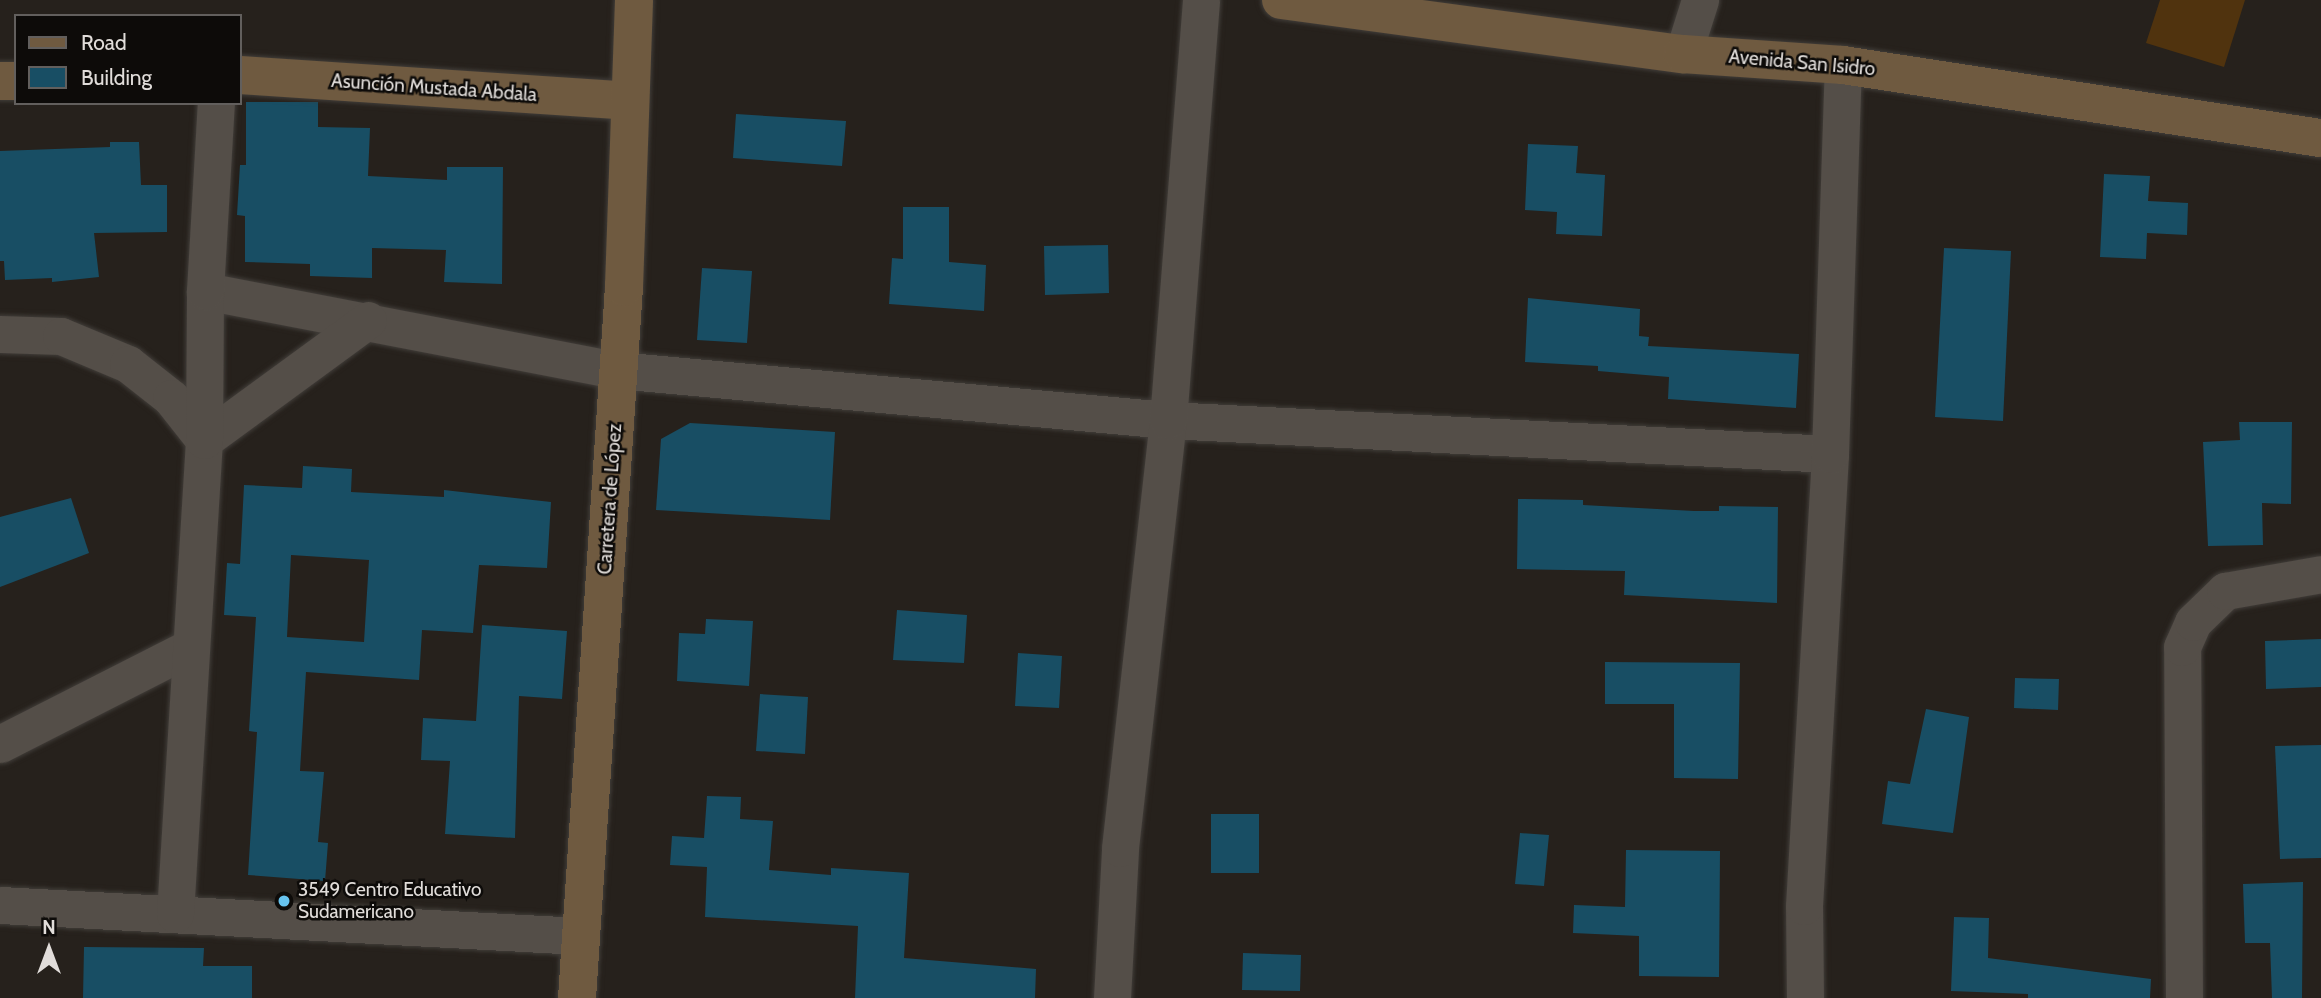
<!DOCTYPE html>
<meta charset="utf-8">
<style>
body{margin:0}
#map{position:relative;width:2321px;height:998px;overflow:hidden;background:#26211c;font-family:Cabin,sans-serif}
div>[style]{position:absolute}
.green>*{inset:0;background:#50330e}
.building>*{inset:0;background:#184e64}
.roads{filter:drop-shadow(0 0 2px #413d39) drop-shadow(0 0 2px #413d39)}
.street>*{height:37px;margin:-18.5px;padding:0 18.5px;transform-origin:18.5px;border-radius:18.5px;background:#544e48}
.secondary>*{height:38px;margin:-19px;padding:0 19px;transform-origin:19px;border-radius:19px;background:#6f5a40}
.dots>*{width:19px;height:19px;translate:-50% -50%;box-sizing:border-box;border:4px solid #0d0b09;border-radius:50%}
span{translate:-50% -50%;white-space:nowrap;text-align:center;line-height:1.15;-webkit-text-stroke:5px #0d0b09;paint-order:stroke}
.street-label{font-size:19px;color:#e1ddda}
.poi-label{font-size:19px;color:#e1ddda}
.left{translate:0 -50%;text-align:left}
.legend{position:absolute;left:14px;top:14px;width:228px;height:91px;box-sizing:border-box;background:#0d0b09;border:2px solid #625f5d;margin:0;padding:9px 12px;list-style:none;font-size:21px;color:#e1ddda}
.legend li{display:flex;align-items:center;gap:14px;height:35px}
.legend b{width:35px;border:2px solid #625f5d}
.north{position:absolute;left:14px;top:914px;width:70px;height:70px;-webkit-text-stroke:5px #0d0b09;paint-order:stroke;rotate:0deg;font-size:19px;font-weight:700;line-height:28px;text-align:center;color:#e1ddda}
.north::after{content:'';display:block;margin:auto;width:24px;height:32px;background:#e1ddda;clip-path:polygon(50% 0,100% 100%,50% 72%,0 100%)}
</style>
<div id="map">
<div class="green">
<i style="clip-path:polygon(2160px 0,2245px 0,2224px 67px,2146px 43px)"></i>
</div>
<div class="building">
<i style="clip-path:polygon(246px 102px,318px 102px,318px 127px,370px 128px,368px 176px,447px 180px,447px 167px,503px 167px,502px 284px,444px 282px,446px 250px,372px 248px,372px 278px,310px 276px,310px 264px,245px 262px,245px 216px,237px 215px,240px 165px,246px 165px)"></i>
<i style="clip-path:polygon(736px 114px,846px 121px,842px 166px,733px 158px)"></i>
<i style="clip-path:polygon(110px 142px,139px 142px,141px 185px,167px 185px,167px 232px,94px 233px,99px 277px,52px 282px,52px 278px,5px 280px,4px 261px,0 261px,0 151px,110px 147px)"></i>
<i style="clip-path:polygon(1528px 144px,1578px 146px,1576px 173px,1605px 175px,1602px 236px,1556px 234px,1557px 212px,1525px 210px)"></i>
<i style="clip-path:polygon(2104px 174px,2150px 176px,2148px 201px,2188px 203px,2187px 235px,2147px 233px,2146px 259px,2100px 257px)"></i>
<i style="clip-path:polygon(903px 207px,949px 207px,949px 262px,986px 265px,984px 311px,889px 304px,892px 258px,903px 259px)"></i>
<i style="clip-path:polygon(1108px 245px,1109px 293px,1045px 295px,1044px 246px)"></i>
<i style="clip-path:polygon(1944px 248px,2011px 251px,2003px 421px,1935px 417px)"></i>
<i style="clip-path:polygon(702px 268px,752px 271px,747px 343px,697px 340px)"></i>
<i style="clip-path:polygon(1528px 298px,1640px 309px,1639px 336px,1649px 337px,1648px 346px,1799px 354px,1796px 408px,1668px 399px,1669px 377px,1598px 371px,1598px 366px,1525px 362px)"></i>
<i style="clip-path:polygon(2239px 422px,2292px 422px,2291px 504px,2262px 503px,2263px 545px,2208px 546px,2203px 442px,2240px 440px)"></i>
<i style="clip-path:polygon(690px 423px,835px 432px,830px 520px,656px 510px,661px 439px)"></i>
<i style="clip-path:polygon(evenodd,303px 466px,352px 469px,351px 492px,444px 497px,444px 490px,551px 502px,547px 568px,479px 565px,473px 633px,422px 630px,419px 680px,306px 672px,300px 771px,324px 772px,318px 842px,328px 843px,325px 881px,248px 875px,257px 732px,249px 731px,256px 617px,224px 615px,227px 563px,240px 564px,244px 485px,302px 488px,303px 466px,291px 555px,369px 560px,364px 642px,287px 637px,291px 555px)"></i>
<i style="clip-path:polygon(71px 498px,89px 553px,0 587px,0 517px)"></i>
<i style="clip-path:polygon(1518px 499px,1583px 500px,1583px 505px,1694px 511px,1719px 511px,1719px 506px,1778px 507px,1777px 603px,1624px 595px,1625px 571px,1517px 569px)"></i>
<i style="clip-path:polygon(897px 610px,967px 615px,964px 663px,893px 660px)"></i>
<i style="clip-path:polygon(706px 619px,753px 621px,749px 686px,677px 681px,679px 633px,705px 634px)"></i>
<i style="clip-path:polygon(482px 625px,567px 631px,562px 699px,519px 696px,515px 838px,445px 834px,450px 761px,421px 760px,423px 718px,476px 721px)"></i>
<i style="clip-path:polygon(2321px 639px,2321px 687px,2266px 689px,2265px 641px)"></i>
<i style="clip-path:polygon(1018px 653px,1062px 656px,1059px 708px,1015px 706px)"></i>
<i style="clip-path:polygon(1605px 662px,1740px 663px,1738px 779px,1674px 778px,1674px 704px,1605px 704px)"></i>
<i style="clip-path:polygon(2015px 678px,2059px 679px,2058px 710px,2014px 708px)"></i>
<i style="clip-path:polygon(760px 694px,808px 697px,805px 754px,756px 751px)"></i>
<i style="clip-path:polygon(1926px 709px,1969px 717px,1953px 833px,1882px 824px,1888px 781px,1910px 784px)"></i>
<i style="clip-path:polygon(2321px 745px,2321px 858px,2280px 859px,2275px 746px)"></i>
<i style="clip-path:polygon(707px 796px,741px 797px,740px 819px,773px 821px,769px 870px,831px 875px,831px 868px,909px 873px,904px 958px,1036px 969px,1035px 998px,855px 998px,858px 926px,705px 917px,707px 867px,670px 865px,672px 836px,704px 838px)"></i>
<i style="clip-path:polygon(1211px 814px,1259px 814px,1259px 873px,1211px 873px)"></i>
<i style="clip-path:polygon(1520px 833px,1549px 835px,1544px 886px,1515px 884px)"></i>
<i style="clip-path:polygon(1626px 850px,1720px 851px,1719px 977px,1639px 976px,1639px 936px,1573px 933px,1574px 905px,1625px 907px)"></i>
<i style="clip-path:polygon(2303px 882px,2302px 998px,2272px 998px,2270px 943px,2245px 943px,2243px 884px)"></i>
<i style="clip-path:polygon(1954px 917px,1989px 918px,1988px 958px,2151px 979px,2150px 998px,2028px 998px,2028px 994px,1951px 991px)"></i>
<i style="clip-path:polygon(84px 947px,204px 948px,203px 966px,252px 966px,252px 998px,83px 998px)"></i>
<i style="clip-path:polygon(1243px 953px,1301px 955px,1300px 991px,1242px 990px)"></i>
</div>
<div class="roads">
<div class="street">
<i style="left:1683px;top:54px;width:57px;rotate:-72.5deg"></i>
<i style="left:205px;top:291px;width:420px;rotate:10.9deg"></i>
<i style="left:617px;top:370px;width:553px;rotate:5.19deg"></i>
<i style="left:1168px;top:420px;width:663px;rotate:2.94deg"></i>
<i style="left:0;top:334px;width:61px;rotate:1.9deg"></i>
<i style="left:61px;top:336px;width:73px;rotate:22.7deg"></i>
<i style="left:128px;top:364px;width:55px;rotate:38.3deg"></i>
<i style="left:171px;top:398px;width:53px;rotate:51.8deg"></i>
<i style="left:204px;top:440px;width:203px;rotate:-36.2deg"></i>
<i style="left:0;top:744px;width:213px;rotate:-27deg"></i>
<i style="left:0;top:905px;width:580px;rotate:3.06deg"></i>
<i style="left:175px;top:914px;width:475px;rotate:-86.5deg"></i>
<i style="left:204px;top:440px;width:149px;rotate:-89.6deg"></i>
<i style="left:205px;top:291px;width:188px;rotate:-86.7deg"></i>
<i style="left:1112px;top:998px;width:150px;rotate:-86.9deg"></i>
<i style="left:1120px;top:848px;width:431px;rotate:-83.6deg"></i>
<i style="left:1168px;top:420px;width:421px;rotate:-85.5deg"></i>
<i style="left:1805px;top:998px;width:92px;rotate:-90.6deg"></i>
<i style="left:1804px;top:906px;width:453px;rotate:-86.7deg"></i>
<i style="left:1830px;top:454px;width:389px;rotate:-88.1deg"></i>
<i style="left:2184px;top:998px;width:351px;rotate:-90.3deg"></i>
<i style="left:2182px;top:647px;width:27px;rotate:-66deg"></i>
<i style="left:2193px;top:622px;width:45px;rotate:-44.1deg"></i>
<i style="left:2225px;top:591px;width:97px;rotate:-10deg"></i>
</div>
<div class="secondary">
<i style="left:1281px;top:0;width:406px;rotate:7.7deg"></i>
<i style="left:1683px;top:54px;width:160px;rotate:3.9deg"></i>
<i style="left:1843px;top:65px;width:484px;rotate:8.7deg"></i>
<i style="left:240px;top:75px;width:389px;rotate:3.8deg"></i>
<i style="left:0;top:81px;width:16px"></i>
<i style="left:577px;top:998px;width:713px;rotate:-86.22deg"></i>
<i style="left:624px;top:287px;width:287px;rotate:-88deg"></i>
</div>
</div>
<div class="dots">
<i style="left:284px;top:901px;background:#67c4ef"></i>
</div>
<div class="street-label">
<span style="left:1802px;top:63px;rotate:5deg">Avenida San Isidro</span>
<span style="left:434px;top:88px;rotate:4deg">Asunción Mustada Abdala</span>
<span style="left:610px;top:499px;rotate:-86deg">Carretera de López</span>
</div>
<div class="poi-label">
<span class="left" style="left:298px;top:901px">3549 Centro Educativo<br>Sudamericano</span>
</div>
<ul class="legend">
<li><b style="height:9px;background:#6f5a40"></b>Road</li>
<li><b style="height:19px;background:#184e64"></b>Building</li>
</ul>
<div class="north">N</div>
</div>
